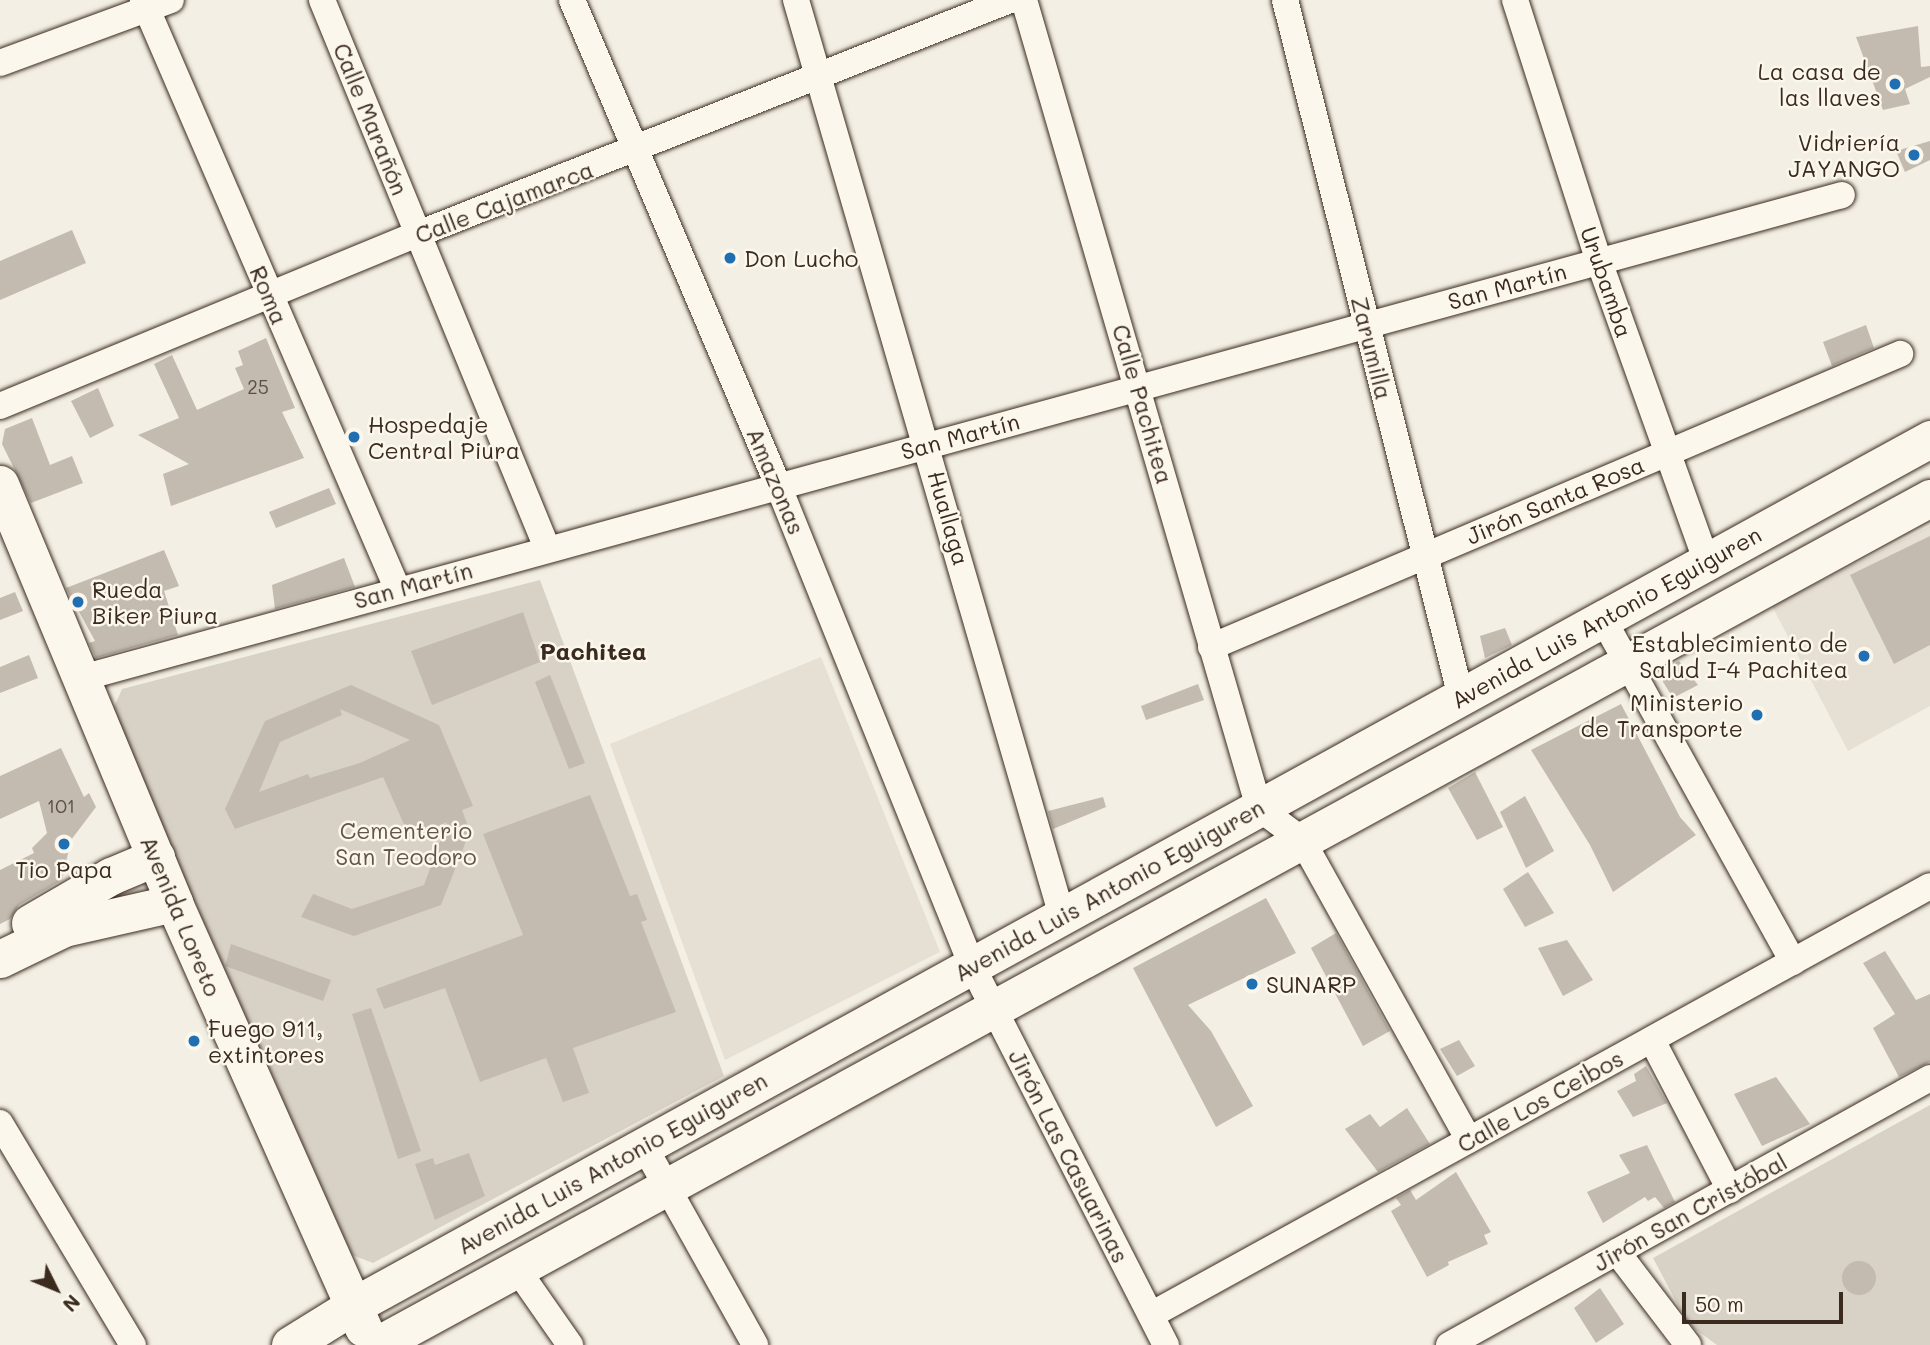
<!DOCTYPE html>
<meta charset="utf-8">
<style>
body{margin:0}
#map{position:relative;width:1930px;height:1345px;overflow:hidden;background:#f3efe4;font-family:Mali,sans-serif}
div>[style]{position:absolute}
.built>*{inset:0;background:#e5dfd4}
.green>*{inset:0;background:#d8d1c6}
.building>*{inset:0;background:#c3bbb0}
.round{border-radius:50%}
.roads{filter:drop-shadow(0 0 2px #3b2a1e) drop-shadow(0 0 2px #3b2a1e)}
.street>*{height:26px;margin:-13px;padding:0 13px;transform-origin:13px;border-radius:13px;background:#fbf7ec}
.secondary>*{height:37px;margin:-18.5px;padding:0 18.5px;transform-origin:18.5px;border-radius:18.5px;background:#fbf7ec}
.dots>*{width:19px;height:19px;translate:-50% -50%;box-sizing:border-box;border:4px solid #fbf7ec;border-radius:50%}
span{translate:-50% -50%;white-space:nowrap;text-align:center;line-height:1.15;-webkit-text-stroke:5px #fbf7ec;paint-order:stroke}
.number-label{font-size:19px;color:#5d4e42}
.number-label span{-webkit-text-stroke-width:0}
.poi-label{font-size:23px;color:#3b2a1e}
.right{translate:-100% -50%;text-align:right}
.left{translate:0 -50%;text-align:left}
.street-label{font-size:23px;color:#3b2a1e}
.park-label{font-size:23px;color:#625448}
.neighbourhood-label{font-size:24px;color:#3b2a1e;font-weight:700}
.north{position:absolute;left:21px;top:1254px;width:70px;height:70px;-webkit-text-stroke:5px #fbf7ec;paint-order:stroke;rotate:133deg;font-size:19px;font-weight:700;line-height:28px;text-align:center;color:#3b2a1e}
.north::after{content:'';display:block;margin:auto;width:24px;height:32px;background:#3b2a1e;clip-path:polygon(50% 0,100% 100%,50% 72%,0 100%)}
.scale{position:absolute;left:1682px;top:1292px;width:161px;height:32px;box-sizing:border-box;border:4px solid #3b2a1e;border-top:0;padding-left:9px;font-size:21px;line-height:24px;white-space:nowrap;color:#3b2a1e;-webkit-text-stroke:5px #fbf7ec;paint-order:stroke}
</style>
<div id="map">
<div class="built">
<i style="clip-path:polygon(1930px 526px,1930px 706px,1848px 751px,1772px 606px)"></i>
<i style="clip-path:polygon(821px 657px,940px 952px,725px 1060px,610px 744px)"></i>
</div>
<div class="green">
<i style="clip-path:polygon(540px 580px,724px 1076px,373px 1263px,352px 1255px,111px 714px,122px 689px)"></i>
<i style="clip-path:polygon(1930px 1105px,1930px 1345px,1717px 1345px,1688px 1324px,1653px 1258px)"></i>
</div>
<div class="building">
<i style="clip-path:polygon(1918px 26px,1921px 67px,1930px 66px,1930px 77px,1905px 89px,1910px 104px,1883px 110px,1856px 37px)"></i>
<i style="clip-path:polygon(1930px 141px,1930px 160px,1905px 172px,1896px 151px)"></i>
<i style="clip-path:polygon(72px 230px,86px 263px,0 300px,0 261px)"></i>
<i style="clip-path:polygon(1866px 325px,1874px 348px,1832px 366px,1823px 342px)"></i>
<i style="clip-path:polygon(266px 338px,295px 408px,282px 412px,304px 458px,171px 506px,163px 474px,189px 464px,138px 435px,179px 418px,154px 364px,172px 355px,197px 410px,244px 389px,235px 368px,243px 365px,238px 351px)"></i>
<i style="clip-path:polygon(98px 388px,114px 426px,90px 438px,71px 401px)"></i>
<i style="clip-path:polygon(32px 418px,50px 465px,72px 456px,83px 483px,31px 503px,2px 444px,5px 429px)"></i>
<i style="clip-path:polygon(329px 488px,336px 504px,276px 528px,269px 512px)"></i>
<i style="clip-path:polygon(1930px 536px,1930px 645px,1894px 664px,1850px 575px)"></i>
<i style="clip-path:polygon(164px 550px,179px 586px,164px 591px,178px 635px,96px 658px,89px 643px,95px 641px,66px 588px)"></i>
<i style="clip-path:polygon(344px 558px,355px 587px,275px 609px,272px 585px)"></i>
<i style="clip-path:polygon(15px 592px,23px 611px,0 620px,0 598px)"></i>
<i style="clip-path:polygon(523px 612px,540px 662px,432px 705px,411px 651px)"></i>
<i style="clip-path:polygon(1505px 628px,1512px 645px,1485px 658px,1480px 636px)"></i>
<i style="clip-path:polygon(29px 655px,38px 678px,0 693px,0 667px)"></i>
<i style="clip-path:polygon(1679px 661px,1698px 685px,1673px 698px,1663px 682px,1664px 669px)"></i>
<i style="clip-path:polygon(550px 675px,585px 763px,569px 769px,535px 682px)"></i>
<i style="clip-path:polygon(1198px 684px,1204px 700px,1146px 720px,1141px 706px)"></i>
<i style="clip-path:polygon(evenodd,351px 685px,439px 725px,473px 806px,462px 810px,470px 831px,441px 905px,354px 936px,301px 917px,313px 894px,352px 909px,424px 885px,447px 822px,410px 838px,383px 777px,235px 829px,225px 809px,265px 721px,351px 685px,340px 709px,410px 740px,360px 763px,310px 778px,308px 774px,259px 792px,280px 742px,342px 715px,340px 709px)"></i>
<i style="clip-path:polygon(1621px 704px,1680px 817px,1696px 835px,1613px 892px,1590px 845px,1531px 750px)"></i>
<i style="clip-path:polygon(61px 748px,84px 797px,89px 793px,96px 807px,71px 840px,62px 880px,19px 905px,10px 919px,0 924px,0 870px,34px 853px,32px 848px,47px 833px,39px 801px,0 819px,0 776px)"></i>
<i style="clip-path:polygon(1475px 772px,1503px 827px,1477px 840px,1448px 788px)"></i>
<i style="clip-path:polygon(590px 795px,630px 896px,637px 894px,647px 920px,641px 922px,676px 1012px,573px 1048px,589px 1093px,563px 1102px,546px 1058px,480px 1082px,445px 988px,384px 1009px,376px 989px,523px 935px,483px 834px)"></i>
<i style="clip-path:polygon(1525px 796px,1554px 851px,1526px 868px,1500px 812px)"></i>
<i style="clip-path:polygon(1103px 797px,1106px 807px,1053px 829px,1048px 811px)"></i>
<i style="clip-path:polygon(1528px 872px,1554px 913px,1525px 927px,1503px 889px)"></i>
<i style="clip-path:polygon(1266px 898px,1296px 953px,1188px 1005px,1211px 1031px,1253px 1106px,1216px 1127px,1133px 968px)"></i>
<i style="clip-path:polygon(1336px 933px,1390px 1031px,1363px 1046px,1311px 948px)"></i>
<i style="clip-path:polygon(1567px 940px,1593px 980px,1563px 996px,1538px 948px)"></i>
<i style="clip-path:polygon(231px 944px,331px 980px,323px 1001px,225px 966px)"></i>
<i style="clip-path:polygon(1885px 951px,1916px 1000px,1930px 994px,1930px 1062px,1899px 1077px,1873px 1028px,1895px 1014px,1863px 963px)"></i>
<i style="clip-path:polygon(371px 1008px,421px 1151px,398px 1159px,352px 1014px)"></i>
<i style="clip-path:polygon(1459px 1040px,1475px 1066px,1457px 1076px,1440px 1049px)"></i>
<i style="clip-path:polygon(1646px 1066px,1667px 1103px,1633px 1117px,1617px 1091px,1636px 1081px,1634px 1074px)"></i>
<i style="clip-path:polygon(1776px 1077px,1810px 1124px,1762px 1146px,1734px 1094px)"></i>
<i style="clip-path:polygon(1407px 1108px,1430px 1144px,1378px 1172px,1345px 1129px,1370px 1114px,1380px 1127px)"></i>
<i style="clip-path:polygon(1647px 1145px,1675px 1202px,1664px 1208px,1655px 1197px,1648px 1201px,1645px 1197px,1603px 1223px,1587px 1192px,1630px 1173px,1619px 1155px)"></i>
<i style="clip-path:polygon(469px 1153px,485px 1196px,435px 1220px,415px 1164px,433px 1158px,435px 1165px)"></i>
<i style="clip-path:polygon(1456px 1172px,1491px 1232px,1484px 1235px,1488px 1244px,1448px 1262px,1449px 1265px,1427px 1277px,1391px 1211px,1401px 1205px,1396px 1198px,1410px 1190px,1416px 1200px)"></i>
<i class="round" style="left:1842px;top:1261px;width:34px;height:34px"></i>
<i style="clip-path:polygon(1600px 1288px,1624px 1324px,1596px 1343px,1574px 1308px)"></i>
</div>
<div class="roads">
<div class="street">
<i style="left:143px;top:0;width:641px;rotate:66.64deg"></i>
<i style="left:322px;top:0;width:592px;rotate:67.68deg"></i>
<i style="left:572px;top:0;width:527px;rotate:66.99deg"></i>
<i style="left:778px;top:485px;width:519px;rotate:68.03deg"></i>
<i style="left:972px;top:966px;width:426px;rotate:62.9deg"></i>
<i style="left:796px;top:0;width:954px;rotate:73.81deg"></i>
<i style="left:1024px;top:0;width:841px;rotate:73.78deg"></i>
<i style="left:1259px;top:808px;width:54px;rotate:36.7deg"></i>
<i style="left:1302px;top:840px;width:343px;rotate:60.9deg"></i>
<i style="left:1285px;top:0;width:719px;rotate:75.83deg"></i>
<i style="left:1515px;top:0;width:274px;rotate:72.2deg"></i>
<i style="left:1599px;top:261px;width:320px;rotate:70.3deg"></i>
<i style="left:0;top:63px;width:182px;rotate:-20.2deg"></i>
<i style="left:0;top:406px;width:452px;rotate:-22.4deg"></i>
<i style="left:418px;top:234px;width:637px;rotate:-21.57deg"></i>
<i style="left:1603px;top:619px;width:392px;rotate:61deg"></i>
<i style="left:1211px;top:647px;width:749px;rotate:-23.04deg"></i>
<i style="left:78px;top:679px;width:1829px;rotate:-15.34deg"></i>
<i style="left:1652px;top:1040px;width:169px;rotate:62.5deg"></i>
<i style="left:0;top:1123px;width:259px;rotate:59.1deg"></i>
<i style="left:644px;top:1146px;width:228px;rotate:60.8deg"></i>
<i style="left:1617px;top:1252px;width:117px;rotate:52.6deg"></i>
<i style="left:517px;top:1269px;width:93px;rotate:55.1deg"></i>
<i style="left:1151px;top:1315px;width:889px;rotate:-28.84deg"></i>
<i style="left:1449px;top:1345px;width:550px;rotate:-29.03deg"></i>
</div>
<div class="secondary">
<i style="left:0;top:484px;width:454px;rotate:67.4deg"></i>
<i style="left:174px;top:903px;width:465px;rotate:66deg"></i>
<i style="left:30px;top:923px;width:94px;rotate:-30.1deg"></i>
<i style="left:111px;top:876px;width:49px;rotate:-22.9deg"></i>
<i style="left:0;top:959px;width:71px;rotate:-25.8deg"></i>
<i style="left:64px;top:928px;width:113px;rotate:-12.8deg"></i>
<i style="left:290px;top:1345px;width:74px;rotate:-31.8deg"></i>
<i style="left:353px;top:1306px;width:1800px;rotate:-28.8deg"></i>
<i style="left:377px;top:1345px;width:1769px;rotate:-28.61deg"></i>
</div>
</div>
<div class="dots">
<i style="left:1895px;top:84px;background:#1f6fb2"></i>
<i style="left:1914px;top:155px;background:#1f6fb2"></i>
<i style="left:730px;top:258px;background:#1f6fb2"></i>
<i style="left:354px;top:437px;background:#1f6fb2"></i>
<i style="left:78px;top:602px;background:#1f6fb2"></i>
<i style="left:1864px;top:656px;background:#1f6fb2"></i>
<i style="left:1757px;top:715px;background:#1f6fb2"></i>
<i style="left:64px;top:844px;background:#1f6fb2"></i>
<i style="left:1252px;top:984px;background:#1f6fb2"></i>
<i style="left:194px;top:1041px;background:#1f6fb2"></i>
</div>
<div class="number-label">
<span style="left:258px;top:387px">25</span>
<span style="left:61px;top:806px">101</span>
</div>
<div class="poi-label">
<span class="right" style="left:1881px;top:84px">La casa de<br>las llaves</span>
<span class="right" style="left:1900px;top:155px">Vidriería<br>JAYANGO</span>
<span class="left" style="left:744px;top:258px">Don Lucho</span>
<span class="left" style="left:368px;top:437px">Hospedaje<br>Central Piura</span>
<span class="left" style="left:92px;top:602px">Rueda<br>Biker Piura</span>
<span class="right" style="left:1848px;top:656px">Establecimiento de<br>Salud I-4 Pachitea</span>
<span class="right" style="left:1743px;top:715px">Ministerio<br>de Transporte</span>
<span style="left:64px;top:869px">Tio Papa</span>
<span class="left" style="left:1266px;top:984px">SUNARP</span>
<span class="left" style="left:208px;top:1041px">Fuego 911,<br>extintores</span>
</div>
<div class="street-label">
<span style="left:371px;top:119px;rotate:68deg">Calle Marañón</span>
<span style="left:504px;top:202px;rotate:-21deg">Calle Cajamarca</span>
<span style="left:1607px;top:282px;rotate:71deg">Urubamba</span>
<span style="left:1507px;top:286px;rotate:-15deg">San Martín</span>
<span style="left:269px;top:295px;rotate:67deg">Roma</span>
<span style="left:1372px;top:348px;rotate:76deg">Zarumilla</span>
<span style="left:1143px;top:404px;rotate:74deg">Calle Pachitea</span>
<span style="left:960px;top:436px;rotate:-15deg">San Martín</span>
<span style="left:776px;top:481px;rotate:67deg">Amazonas</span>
<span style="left:1555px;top:500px;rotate:-23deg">Jirón Santa Rosa</span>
<span style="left:949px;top:518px;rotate:74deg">Huallaga</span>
<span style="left:413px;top:585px;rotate:-15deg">San Martín</span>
<span style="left:1606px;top:617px;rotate:-29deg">Avenida Luis Antonio Eguiguren</span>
<span style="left:1109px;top:890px;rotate:-29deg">Avenida Luis Antonio Eguiguren</span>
<span style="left:181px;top:916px;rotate:67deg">Avenida Loreto</span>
<span style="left:1540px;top:1101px;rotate:-29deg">Calle Los Ceibos</span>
<span style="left:1069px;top:1156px;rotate:63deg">Jirón Las Casuarinas</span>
<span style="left:612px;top:1163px;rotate:-29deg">Avenida Luis Antonio Eguiguren</span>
<span style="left:1690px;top:1212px;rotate:-29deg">Jirón San Cristóbal</span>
</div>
<div class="park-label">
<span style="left:406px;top:843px">Cementerio<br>San Teodoro</span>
</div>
<div class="neighbourhood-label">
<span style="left:593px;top:651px">Pachitea</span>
</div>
<div class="north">N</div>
<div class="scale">50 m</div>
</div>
